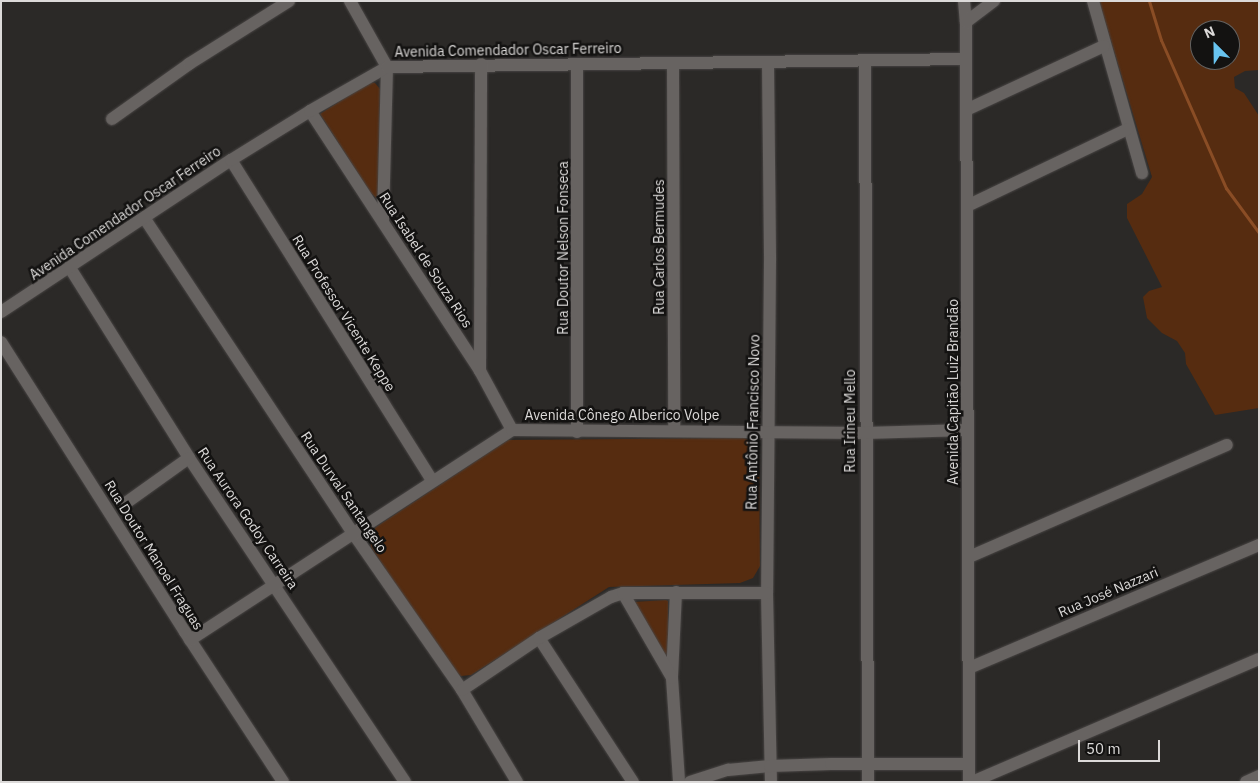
<!DOCTYPE html>
<meta charset="utf-8">
<style>
body{margin:0}
#map{position:relative;width:1260px;height:783px;overflow:hidden;background:#2b2927;font-family:"IBM Plex Sans",sans-serif}
div>[style]{position:absolute}
.green>*{inset:0;background:#562c10}
.stream>*{height:3px;margin:-1.5px;padding:0 1.5px;transform-origin:1.5px;border-radius:1.5px;background:#8a4d25}
.roads{filter:drop-shadow(0 0 1px #484544) drop-shadow(0 0 1px #484544)}
.street>*{height:12px;margin:-6px;padding:0 6px;transform-origin:6px;border-radius:6px;background:#676361}
.secondary>*{height:12px;margin:-6px;padding:0 6px;transform-origin:6px;border-radius:6px;background:#676361}
span{translate:-50% -50%;white-space:nowrap;text-align:center;line-height:1.15;-webkit-text-stroke:5px #131211;paint-order:stroke}
.street-label{font-size:14px;color:#dcdad9}
.frame{position:absolute;inset:0;border:2px solid #dcdad9;pointer-events:none}
.north{position:absolute;left:1190px;top:20px;width:50px;height:50px;box-sizing:border-box;background:#131211;border:1px solid #636261;border-radius:50%;rotate:337deg;font-size:14px;font-weight:700;line-height:20px;text-align:center;color:#dcdad9}
.north::after{content:'';display:block;margin:auto;width:18px;height:22px;background:#68c4f0;clip-path:polygon(50% 0,100% 100%,50% 72%,0 100%)}
.scale{position:absolute;left:1078px;top:740px;width:82px;height:22px;box-sizing:border-box;border:2px solid #dcdad9;border-top:0;padding-left:6px;font-size:15px;line-height:18px;white-space:nowrap;color:#dcdad9;-webkit-text-stroke:4px #131211;paint-order:stroke}
</style>
<div id="map">
<div class="green">
<i style="clip-path:polygon(evenodd,1099px 1px,1259px 1px,1259px 70px,1245px 71px,1234px 77px,1235px 88px,1244px 93px,1259px 116px,1259px 408px,1215px 415px,1186px 364px,1185px 353px,1177px 341px,1162px 333px,1147px 318px,1143px 297px,1149px 291px,1162px 287px,1127px 218px,1127px 204px,1142px 194px,1152px 177px,1099px 1px,1200px 30px,1230px 30px,1230px 60px,1200px 60px,1200px 30px)"></i>
<i style="clip-path:polygon(370px 82px,375px 83px,380px 89px,378px 194px,376px 198px,370px 192px,320px 114px)"></i>
<i style="clip-path:polygon(744px 438px,755px 443px,759px 452px,760px 566px,753px 578px,740px 583px,609px 587px,471px 675px,461px 676px,452px 670px,371px 547px,370px 536px,376px 527px,508px 440px)"></i>
<i style="clip-path:polygon(666px 600px,668px 601px,668px 656px,666px 657px,633px 602px)"></i>
</div>
<div class="stream">
<i style="left:1149px;top:1px;width:41px;rotate:72.9deg"></i>
<i style="left:1161px;top:40px;width:162px;rotate:66.3deg"></i>
<i style="left:1226px;top:188px;width:56px;rotate:53.7deg"></i>
</div>
<div class="roads">
<div class="street">
<i style="left:350px;top:1px;width:76px;rotate:60.7deg"></i>
<i style="left:387px;top:67px;width:155px;rotate:91.5deg"></i>
<i style="left:964px;top:1px;width:21px;rotate:85deg"></i>
<i style="left:1093px;top:1px;width:179px;rotate:74.1deg"></i>
<i style="left:865px;top:61px;width:721px;rotate:89.76deg"></i>
<i style="left:768px;top:63px;width:198px;rotate:89.4deg"></i>
<i style="left:770px;top:261px;width:332px;rotate:90.5deg"></i>
<i style="left:767px;top:593px;width:189px;rotate:88.8deg"></i>
<i style="left:673px;top:64px;width:366px;rotate:89.8deg"></i>
<i style="left:966px;top:110px;width:152px;rotate:-24.9deg"></i>
<i style="left:310px;top:111px;width:311px;rotate:56.8deg"></i>
<i style="left:480px;top:371px;width:67px;rotate:61.5deg"></i>
<i style="left:112px;top:119px;width:95px;rotate:-35.5deg"></i>
<i style="left:189px;top:64px;width:118px;rotate:-32.2deg"></i>
<i style="left:231px;top:160px;width:379px;rotate:57.9deg"></i>
<i style="left:967px;top:206px;width:178px;rotate:-25.6deg"></i>
<i style="left:145px;top:219px;width:377px;rotate:56.5deg"></i>
<i style="left:353px;top:533px;width:191px;rotate:55.2deg"></i>
<i style="left:462px;top:690px;width:107px;rotate:59.1deg"></i>
<i style="left:70px;top:268px;width:224px;rotate:57.9deg"></i>
<i style="left:189px;top:458px;width:389px;rotate:56.3deg"></i>
<i style="left:1px;top:312px;width:276px;rotate:-33.5deg"></i>
<i style="left:231px;top:160px;width:93px;rotate:-31.8deg"></i>
<i style="left:310px;top:111px;width:89px;rotate:-29.7deg"></i>
<i style="left:387px;top:67px;width:579px;rotate:-0.79deg"></i>
<i style="left:1px;top:342px;width:343px;rotate:57.6deg"></i>
<i style="left:185px;top:632px;width:179px;rotate:56.8deg"></i>
<i style="left:480px;top:371px;width:307px;rotate:-89.8deg"></i>
<i style="left:577px;top:432px;width:367px;rotate:-90deg"></i>
<i style="left:123px;top:505px;width:81px;rotate:-35.5deg"></i>
<i style="left:969px;top:557px;width:281px;rotate:-23.5deg"></i>
<i style="left:676px;top:592px;width:86px;rotate:92.7deg"></i>
<i style="left:672px;top:678px;width:104px;rotate:86.1deg"></i>
<i style="left:623px;top:593px;width:98px;rotate:60deg"></i>
<i style="left:539px;top:638px;width:172px;rotate:56.9deg"></i>
<i style="left:190px;top:640px;width:384px;rotate:-33.1deg"></i>
<i style="left:512px;top:430px;width:353px;rotate:0.5deg"></i>
<i style="left:865px;top:433px;width:102px;rotate:-1.7deg"></i>
<i style="left:969px;top:668px;width:315px;rotate:-23deg"></i>
<i style="left:462px;top:690px;width:93px;rotate:-34deg"></i>
<i style="left:539px;top:638px;width:83px;rotate:-29.7deg"></i>
<i style="left:611px;top:597px;width:13px;rotate:-18deg"></i>
<i style="left:623px;top:593px;width:144px"></i>
<i style="left:690px;top:782px;width:40px;rotate:-18deg"></i>
<i style="left:728px;top:770px;width:42px;rotate:-5.4deg"></i>
<i style="left:770px;top:766px;width:61px;rotate:-1.9deg"></i>
<i style="left:831px;top:764px;width:138px"></i>
<i style="left:972px;top:782px;width:312px;rotate:-23.2deg"></i>
<i style="left:1246px;top:782px;width:14px;rotate:-25deg"></i>
</div>
<div class="secondary">
<i style="left:969px;top:782px;width:760px;rotate:-90.23deg"></i>
<i style="left:966px;top:22px;width:35px;rotate:-37deg"></i>
</div>
</div>
<div class="street-label">
<span style="left:508px;top:50px;rotate:-1deg">Avenida Comendador Oscar Ferreiro</span>
<span style="left:125px;top:213px;rotate:-34deg">Avenida Comendador Oscar Ferreiro</span>
<span style="left:659px;top:247px;rotate:-90deg">Rua Carlos Bermudes</span>
<span style="left:563px;top:248px;rotate:-90deg">Rua Doutor Nelson Fonseca</span>
<span style="left:426px;top:260px;rotate:57deg">Rua Isabel de Souza Rios</span>
<span style="left:344px;top:313px;rotate:58deg">Rua Professor Vicente Keppe</span>
<span style="left:953px;top:392px;rotate:-90deg">Avenida Capitão Luiz Brandão</span>
<span style="left:622px;top:415px">Avenida Cônego Alberico Volpe</span>
<span style="left:850px;top:421px;rotate:-90deg">Rua Irineu Mello</span>
<span style="left:753px;top:422px;rotate:-89deg">Rua Antônio Francisco Novo</span>
<span style="left:344px;top:492px;rotate:56deg">Rua Durval Santangelo</span>
<span style="left:248px;top:518px;rotate:56deg">Rua Aurora Godoy Carreira</span>
<span style="left:154px;top:555px;rotate:58deg">Rua Doutor Manoel Fraguas</span>
<span style="left:1108px;top:592px;rotate:-23deg">Rua José Nazzari</span>
</div>
<div class="frame"></div>
<div class="north">N</div>
<div class="scale">50 m</div>
</div>
